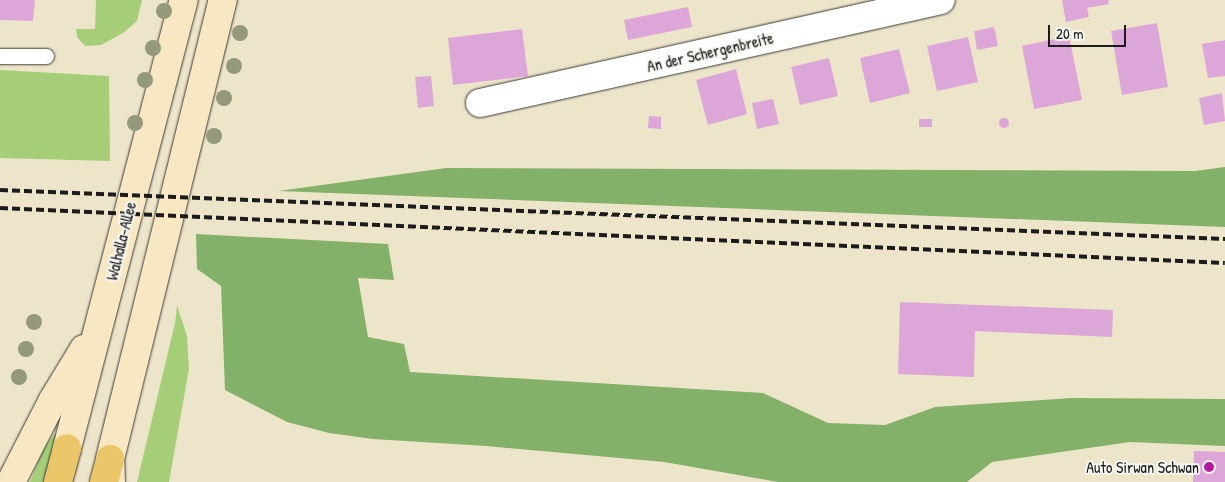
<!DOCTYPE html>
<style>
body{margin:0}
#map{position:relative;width:1225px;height:482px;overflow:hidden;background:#ede5ca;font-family:"Patrick Hand",sans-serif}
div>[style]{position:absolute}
.green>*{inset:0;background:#a6ce79}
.forest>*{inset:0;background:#84b169}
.building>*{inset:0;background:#dda6d8}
.round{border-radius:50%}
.roads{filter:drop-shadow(0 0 1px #3b3a36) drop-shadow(0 0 1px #3b3a36)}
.service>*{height:15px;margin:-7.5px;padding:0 7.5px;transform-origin:7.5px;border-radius:7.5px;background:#fff}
.minor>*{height:28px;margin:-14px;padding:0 14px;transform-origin:14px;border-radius:14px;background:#fff}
.secondary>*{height:28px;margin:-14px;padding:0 14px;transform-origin:14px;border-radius:14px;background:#f7e8c3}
.trunk>*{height:28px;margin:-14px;padding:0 14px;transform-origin:14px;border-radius:14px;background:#ebc669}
.rail>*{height:4px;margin-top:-2px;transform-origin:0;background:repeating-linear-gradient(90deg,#1c1c1c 0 8px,transparent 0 12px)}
.trees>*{width:16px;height:16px;margin:-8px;border-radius:50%;background:#94997c}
.dots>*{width:14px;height:14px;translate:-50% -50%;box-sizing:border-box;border:2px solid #f6f6f2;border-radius:50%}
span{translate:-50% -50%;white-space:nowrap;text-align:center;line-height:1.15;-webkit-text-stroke:4px #f6f6f2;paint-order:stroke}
.street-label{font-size:16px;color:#1c1c1c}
.poi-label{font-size:16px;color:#1c1c1c}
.right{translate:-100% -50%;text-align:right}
.scale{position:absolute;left:1048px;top:25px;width:78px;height:22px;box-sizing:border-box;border:2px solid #1c1c1c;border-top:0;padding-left:6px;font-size:15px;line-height:18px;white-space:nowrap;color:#1c1c1c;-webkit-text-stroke:4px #f6f6f2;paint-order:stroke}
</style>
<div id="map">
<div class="green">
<i style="clip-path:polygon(96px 0,142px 0,137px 21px,123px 33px,101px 45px,85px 46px,77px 37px,76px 29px,95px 29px)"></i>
<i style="clip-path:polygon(0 70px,109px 76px,110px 161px,0 158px)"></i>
<i style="clip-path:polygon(177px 305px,187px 336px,189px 369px,169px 482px,137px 482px,175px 323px)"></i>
<i style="clip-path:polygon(59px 429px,43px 482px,30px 482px,44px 447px)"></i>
</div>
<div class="forest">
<i style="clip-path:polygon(1225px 167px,1225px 227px,278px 191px,446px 168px,1195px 171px)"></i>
<i style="clip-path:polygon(196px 234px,388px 244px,394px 280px,358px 278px,368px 337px,404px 344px,410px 372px,763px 393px,828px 423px,885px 425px,935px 407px,1072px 398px,1225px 399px,1225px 446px,1130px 442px,992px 462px,967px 482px,778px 482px,664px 462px,486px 446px,373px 439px,329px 433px,287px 422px,225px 390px,221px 286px,197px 269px)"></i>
</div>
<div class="building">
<i style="clip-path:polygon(0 0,35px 0,33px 21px,0 20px)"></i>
<i style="clip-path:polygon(1062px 0,1108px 0,1109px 4px,1087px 8px,1089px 17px,1066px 22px)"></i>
<i style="clip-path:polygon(688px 7px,692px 27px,628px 40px,624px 20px)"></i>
<i style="clip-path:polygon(1157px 23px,1168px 87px,1122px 95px,1111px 31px)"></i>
<i style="clip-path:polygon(994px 27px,998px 46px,977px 50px,974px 31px)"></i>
<i style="clip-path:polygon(522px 29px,528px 76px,453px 85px,448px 38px)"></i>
<i style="clip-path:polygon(1069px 36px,1082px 100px,1034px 109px,1022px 46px)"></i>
<i style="clip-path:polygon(968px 37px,978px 82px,937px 91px,927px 46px)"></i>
<i style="clip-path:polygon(1225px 40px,1225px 76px,1208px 78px,1202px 44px)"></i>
<i style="clip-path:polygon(899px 49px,910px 93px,870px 103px,860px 58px)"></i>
<i style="clip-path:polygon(829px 58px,838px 96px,800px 105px,791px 67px)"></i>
<i style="clip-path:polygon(736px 69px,747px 114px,708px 125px,696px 80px)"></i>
<i style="clip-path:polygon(431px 76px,434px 106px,418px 108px,415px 77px)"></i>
<i style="clip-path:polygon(1222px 93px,1225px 121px,1204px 125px,1199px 98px)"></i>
<i style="clip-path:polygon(773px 99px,779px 124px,757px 129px,752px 103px)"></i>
<i style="clip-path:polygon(649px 116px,661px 117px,661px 129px,648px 128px)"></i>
<i class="round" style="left:999px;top:118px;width:10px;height:10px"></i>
<i style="clip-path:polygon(919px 119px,932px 119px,932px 127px,919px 127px)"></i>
<i style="clip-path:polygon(900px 302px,1113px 310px,1112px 337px,975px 331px,974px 377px,898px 374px)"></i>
<i style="clip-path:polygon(1194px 451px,1225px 452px,1225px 482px,1193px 482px)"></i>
</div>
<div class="roads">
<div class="service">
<i style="left:0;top:56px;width:46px"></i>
</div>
<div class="minor">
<i style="left:480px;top:103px;width:472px;rotate:-12.6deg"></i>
</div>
<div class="secondary">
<i style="left:67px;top:448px;width:463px;rotate:-75.4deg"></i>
<i style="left:11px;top:482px;width:92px;rotate:-62.9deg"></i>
<i style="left:53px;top:400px;width:60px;rotate:-58.7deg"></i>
<i style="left:111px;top:482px;width:23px;rotate:-92deg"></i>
<i style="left:110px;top:459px;width:473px;rotate:-76.2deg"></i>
</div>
<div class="trunk">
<i style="left:58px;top:482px;width:35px;rotate:-75deg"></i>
<i style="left:104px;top:482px;width:24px;rotate:-75deg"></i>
</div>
</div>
<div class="rail">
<i style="left:0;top:190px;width:1226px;rotate:2.29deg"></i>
<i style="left:0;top:208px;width:1226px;rotate:2.57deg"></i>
</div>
<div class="trees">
<i style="left:164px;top:11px"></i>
<i style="left:240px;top:33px"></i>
<i style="left:153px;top:48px"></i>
<i style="left:234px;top:66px"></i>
<i style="left:145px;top:80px"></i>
<i style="left:224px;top:98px"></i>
<i style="left:135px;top:123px"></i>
<i style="left:214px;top:136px"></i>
<i style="left:34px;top:322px"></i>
<i style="left:26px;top:349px"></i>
<i style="left:19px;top:377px"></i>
</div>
<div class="dots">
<i style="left:1209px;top:467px;background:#b5179e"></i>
</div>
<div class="street-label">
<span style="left:710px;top:52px;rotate:-13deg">An der Schergenbreite</span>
<span style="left:121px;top:241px;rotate:-76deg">Walhalla-Allee</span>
</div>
<div class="poi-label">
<span class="right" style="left:1199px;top:467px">Auto Sirwan Schwan</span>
</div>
<div class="scale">20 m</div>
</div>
